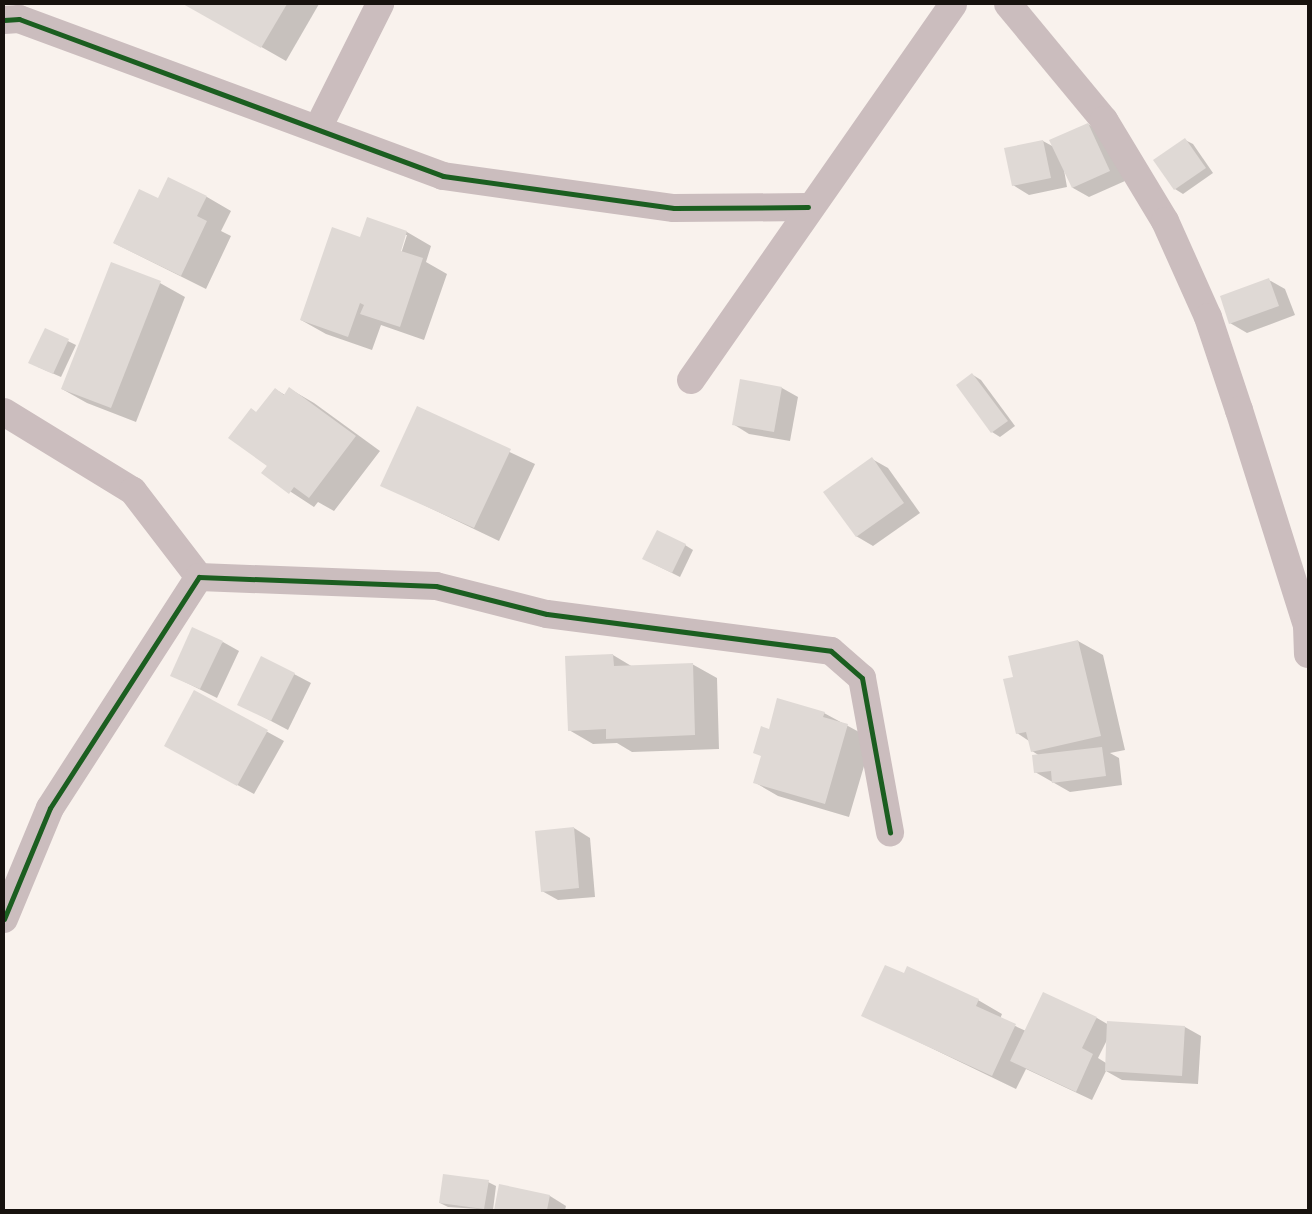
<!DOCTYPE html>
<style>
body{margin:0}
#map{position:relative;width:1312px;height:1214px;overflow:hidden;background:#f9f2ed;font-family:Raleway,sans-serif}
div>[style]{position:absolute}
.shadow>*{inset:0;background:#0003}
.building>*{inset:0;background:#dfd9d5}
.minor>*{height:28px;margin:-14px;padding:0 14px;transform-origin:14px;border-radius:14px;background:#cbbdbe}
.cycleway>*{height:5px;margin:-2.5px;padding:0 2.5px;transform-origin:2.5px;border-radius:2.5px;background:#1b5e20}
span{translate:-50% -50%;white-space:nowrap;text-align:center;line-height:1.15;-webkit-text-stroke:4px #fff;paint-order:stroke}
.frame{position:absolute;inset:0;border:5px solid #17120e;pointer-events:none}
</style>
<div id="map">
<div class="shadow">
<i style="clip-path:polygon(186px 4px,319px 4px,286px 61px)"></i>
<i style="clip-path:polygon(1088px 124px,1104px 134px,1125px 181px,1089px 197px,1073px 188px,1064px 170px,1067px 187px,1029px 195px,1013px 185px,1043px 141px,1054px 147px)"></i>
<i style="clip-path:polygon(1185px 140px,1193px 144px,1213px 173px,1183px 194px,1175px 189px)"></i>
<i style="clip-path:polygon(207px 197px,231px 211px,221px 231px,231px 236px,206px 289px,114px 243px,158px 200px)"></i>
<i style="clip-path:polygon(evenodd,368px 219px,407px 232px,431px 246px,426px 262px,447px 274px,424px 340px,381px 325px,372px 350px,326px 334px,301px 320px,361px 239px,368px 219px,405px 235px,407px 235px,400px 257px,398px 256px,405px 235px)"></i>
<i style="clip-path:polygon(112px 264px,160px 283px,185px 297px,136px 422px,87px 403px,62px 389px)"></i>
<i style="clip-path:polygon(1269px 280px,1285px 289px,1295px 315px,1247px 333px,1230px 323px)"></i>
<i style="clip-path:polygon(45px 330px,76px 345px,61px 377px,38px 367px)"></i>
<i style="clip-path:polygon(973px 375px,981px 380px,1015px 426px,1000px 437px,992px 432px)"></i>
<i style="clip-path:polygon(741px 381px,782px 388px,798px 397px,790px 441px,749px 434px,733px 424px)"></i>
<i style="clip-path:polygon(275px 389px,285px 395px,290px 389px,314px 403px,380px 451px,334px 511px,318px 502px,314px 507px,262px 473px,268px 465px,251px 409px,257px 413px)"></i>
<i style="clip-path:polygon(417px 408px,535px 464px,499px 541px,382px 485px)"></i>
<i style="clip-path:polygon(872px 459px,888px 468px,920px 513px,873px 546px,856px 536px)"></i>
<i style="clip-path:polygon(685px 545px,693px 550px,680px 577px,652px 563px)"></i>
<i style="clip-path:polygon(1078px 641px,1103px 655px,1125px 750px,1110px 753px,1119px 758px,1122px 785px,1070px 792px,1035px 772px,1040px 756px,1032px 751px,1029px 741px,1017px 733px,1015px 678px,1010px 657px)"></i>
<i style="clip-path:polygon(223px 642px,239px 651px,217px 698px,171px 675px)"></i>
<i style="clip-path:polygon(613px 655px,633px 667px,692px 664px,717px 678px,719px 749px,632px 752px,617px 743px,593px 744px,569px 730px)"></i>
<i style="clip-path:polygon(294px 674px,311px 683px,288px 730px,239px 704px)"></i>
<i style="clip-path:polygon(195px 692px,284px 741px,254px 794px,182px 755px)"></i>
<i style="clip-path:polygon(824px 713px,872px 739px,849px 817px,778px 796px,754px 782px,762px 756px,755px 752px)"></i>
<i style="clip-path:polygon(574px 828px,590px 838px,595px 897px,558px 900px,542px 891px)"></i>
<i style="clip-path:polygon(evenodd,904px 974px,978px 1000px,1002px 1014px,1000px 1019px,1026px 1031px,1097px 1018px,1109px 1025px,1185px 1027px,1201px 1036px,1198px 1084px,1122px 1080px,1106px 1071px,1092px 1100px,1026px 1069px,1016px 1089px,863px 1015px,904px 974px,1108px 1038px,1106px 1063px,1098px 1058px,1108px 1038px)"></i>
<i style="clip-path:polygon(488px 1182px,496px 1186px,493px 1210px,448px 1207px,440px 1203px)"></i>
<i style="clip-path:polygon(500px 1185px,550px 1196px,566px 1206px,565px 1210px,495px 1210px)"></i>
</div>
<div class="building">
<i style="clip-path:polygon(183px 4px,287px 4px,261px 48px)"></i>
<i style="clip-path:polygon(1088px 123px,1110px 171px,1072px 188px,1049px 140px)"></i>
<i style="clip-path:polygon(1185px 138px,1206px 168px,1174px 190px,1153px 160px)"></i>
<i style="clip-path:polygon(1043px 140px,1051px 178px,1012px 186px,1004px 148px)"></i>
<i style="clip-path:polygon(168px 177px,207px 196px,197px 216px,207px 221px,181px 276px,113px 243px,139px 189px,158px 198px)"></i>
<i style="clip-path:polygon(367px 217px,407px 231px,401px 251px,423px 258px,400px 327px,360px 314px,364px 305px,360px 303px,348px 337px,300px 320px,332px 227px,360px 237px)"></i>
<i style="clip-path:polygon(111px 262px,161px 281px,111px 408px,61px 389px)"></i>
<i style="clip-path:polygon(1269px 278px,1279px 306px,1229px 324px,1220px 296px)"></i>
<i style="clip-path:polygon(45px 328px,69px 339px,53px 374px,28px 363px)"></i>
<i style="clip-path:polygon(972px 373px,1008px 421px,991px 433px,956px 385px)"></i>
<i style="clip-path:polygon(740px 379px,782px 387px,774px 432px,732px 425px)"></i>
<i style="clip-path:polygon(289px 387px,356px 436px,309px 498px,294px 487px,289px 494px,261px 473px,267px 466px,228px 438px,251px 408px,256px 412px,275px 388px,284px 395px)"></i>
<i style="clip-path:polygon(417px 406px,511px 449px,474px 528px,380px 486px)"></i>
<i style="clip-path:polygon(872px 457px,904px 503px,856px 537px,823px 492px)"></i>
<i style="clip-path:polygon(657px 530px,686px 544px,672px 573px,642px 559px)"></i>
<i style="clip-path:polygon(192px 627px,223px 641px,200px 689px,170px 676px)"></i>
<i style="clip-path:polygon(1078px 640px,1101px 736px,1031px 752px,1026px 732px,1016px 734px,1003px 679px,1013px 677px,1008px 656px)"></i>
<i style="clip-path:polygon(613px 654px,614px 666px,693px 663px,695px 735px,606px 739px,606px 729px,568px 731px,565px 656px)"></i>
<i style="clip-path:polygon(261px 656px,295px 673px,271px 721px,237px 705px)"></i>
<i style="clip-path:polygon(194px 690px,268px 730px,237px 786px,164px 746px)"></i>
<i style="clip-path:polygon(777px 698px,825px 712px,823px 717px,848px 724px,825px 804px,753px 783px,761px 756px,753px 753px,761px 726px,769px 729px)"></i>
<i style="clip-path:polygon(1102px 747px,1106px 776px,1052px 783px,1051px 771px,1034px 773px,1032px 755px)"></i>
<i style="clip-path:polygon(574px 827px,579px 888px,541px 892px,535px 831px)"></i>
<i style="clip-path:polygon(885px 965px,904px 973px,907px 966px,979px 999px,976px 1006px,1016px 1024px,992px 1076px,861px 1016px)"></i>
<i style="clip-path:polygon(1043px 992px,1097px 1017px,1082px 1048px,1093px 1054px,1076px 1092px,1010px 1061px)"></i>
<i style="clip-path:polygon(1107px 1021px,1185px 1026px,1182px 1076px,1105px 1071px)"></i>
<i style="clip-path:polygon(443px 1174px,489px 1180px,484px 1209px,439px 1203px)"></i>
<i style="clip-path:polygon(499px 1184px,550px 1195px,547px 1210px,494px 1210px)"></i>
</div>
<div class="minor">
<i style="left:1008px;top:4px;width:151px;rotate:50.4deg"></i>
<i style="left:1104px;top:120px;width:118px;rotate:58.9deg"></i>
<i style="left:1165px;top:221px;width:105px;rotate:65.9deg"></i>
<i style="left:1208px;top:317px;width:98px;rotate:71.6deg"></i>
<i style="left:1239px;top:410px;width:226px;rotate:72.5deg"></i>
<i style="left:1307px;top:626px;width:28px;rotate:88deg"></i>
<i style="left:4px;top:20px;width:15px;rotate:-4deg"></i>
<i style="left:19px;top:19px;width:452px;rotate:20.3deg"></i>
<i style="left:443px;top:176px;width:233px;rotate:7.9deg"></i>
<i style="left:674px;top:208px;width:134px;rotate:-0.4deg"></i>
<i style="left:318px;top:128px;width:139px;rotate:-63.4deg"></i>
<i style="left:691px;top:380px;width:458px;rotate:-55.1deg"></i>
<i style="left:4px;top:412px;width:151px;rotate:31.5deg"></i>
<i style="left:133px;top:491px;width:108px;rotate:52.5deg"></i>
<i style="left:4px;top:919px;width:120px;rotate:-67.5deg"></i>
<i style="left:50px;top:808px;width:275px;rotate:-57.2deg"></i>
<i style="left:199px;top:577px;width:237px;rotate:2.2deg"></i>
<i style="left:436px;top:586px;width:114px;rotate:14.2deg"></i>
<i style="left:547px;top:614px;width:286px;rotate:7.4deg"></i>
<i style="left:831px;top:651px;width:41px;rotate:41.1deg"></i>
<i style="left:862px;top:678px;width:157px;rotate:79.7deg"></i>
</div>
<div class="cycleway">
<i style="left:4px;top:20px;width:15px;rotate:-4deg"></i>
<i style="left:19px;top:19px;width:452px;rotate:20.3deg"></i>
<i style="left:443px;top:176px;width:233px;rotate:7.9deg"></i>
<i style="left:674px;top:208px;width:134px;rotate:-0.4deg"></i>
<i style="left:4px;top:919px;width:120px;rotate:-67.5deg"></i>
<i style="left:50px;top:808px;width:275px;rotate:-57.2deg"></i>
<i style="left:199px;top:577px;width:237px;rotate:2.2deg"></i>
<i style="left:436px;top:586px;width:114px;rotate:14.2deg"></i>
<i style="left:547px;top:614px;width:286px;rotate:7.4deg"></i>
<i style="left:831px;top:651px;width:41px;rotate:41.1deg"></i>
<i style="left:862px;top:678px;width:157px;rotate:79.7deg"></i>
</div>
<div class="frame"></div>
</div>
